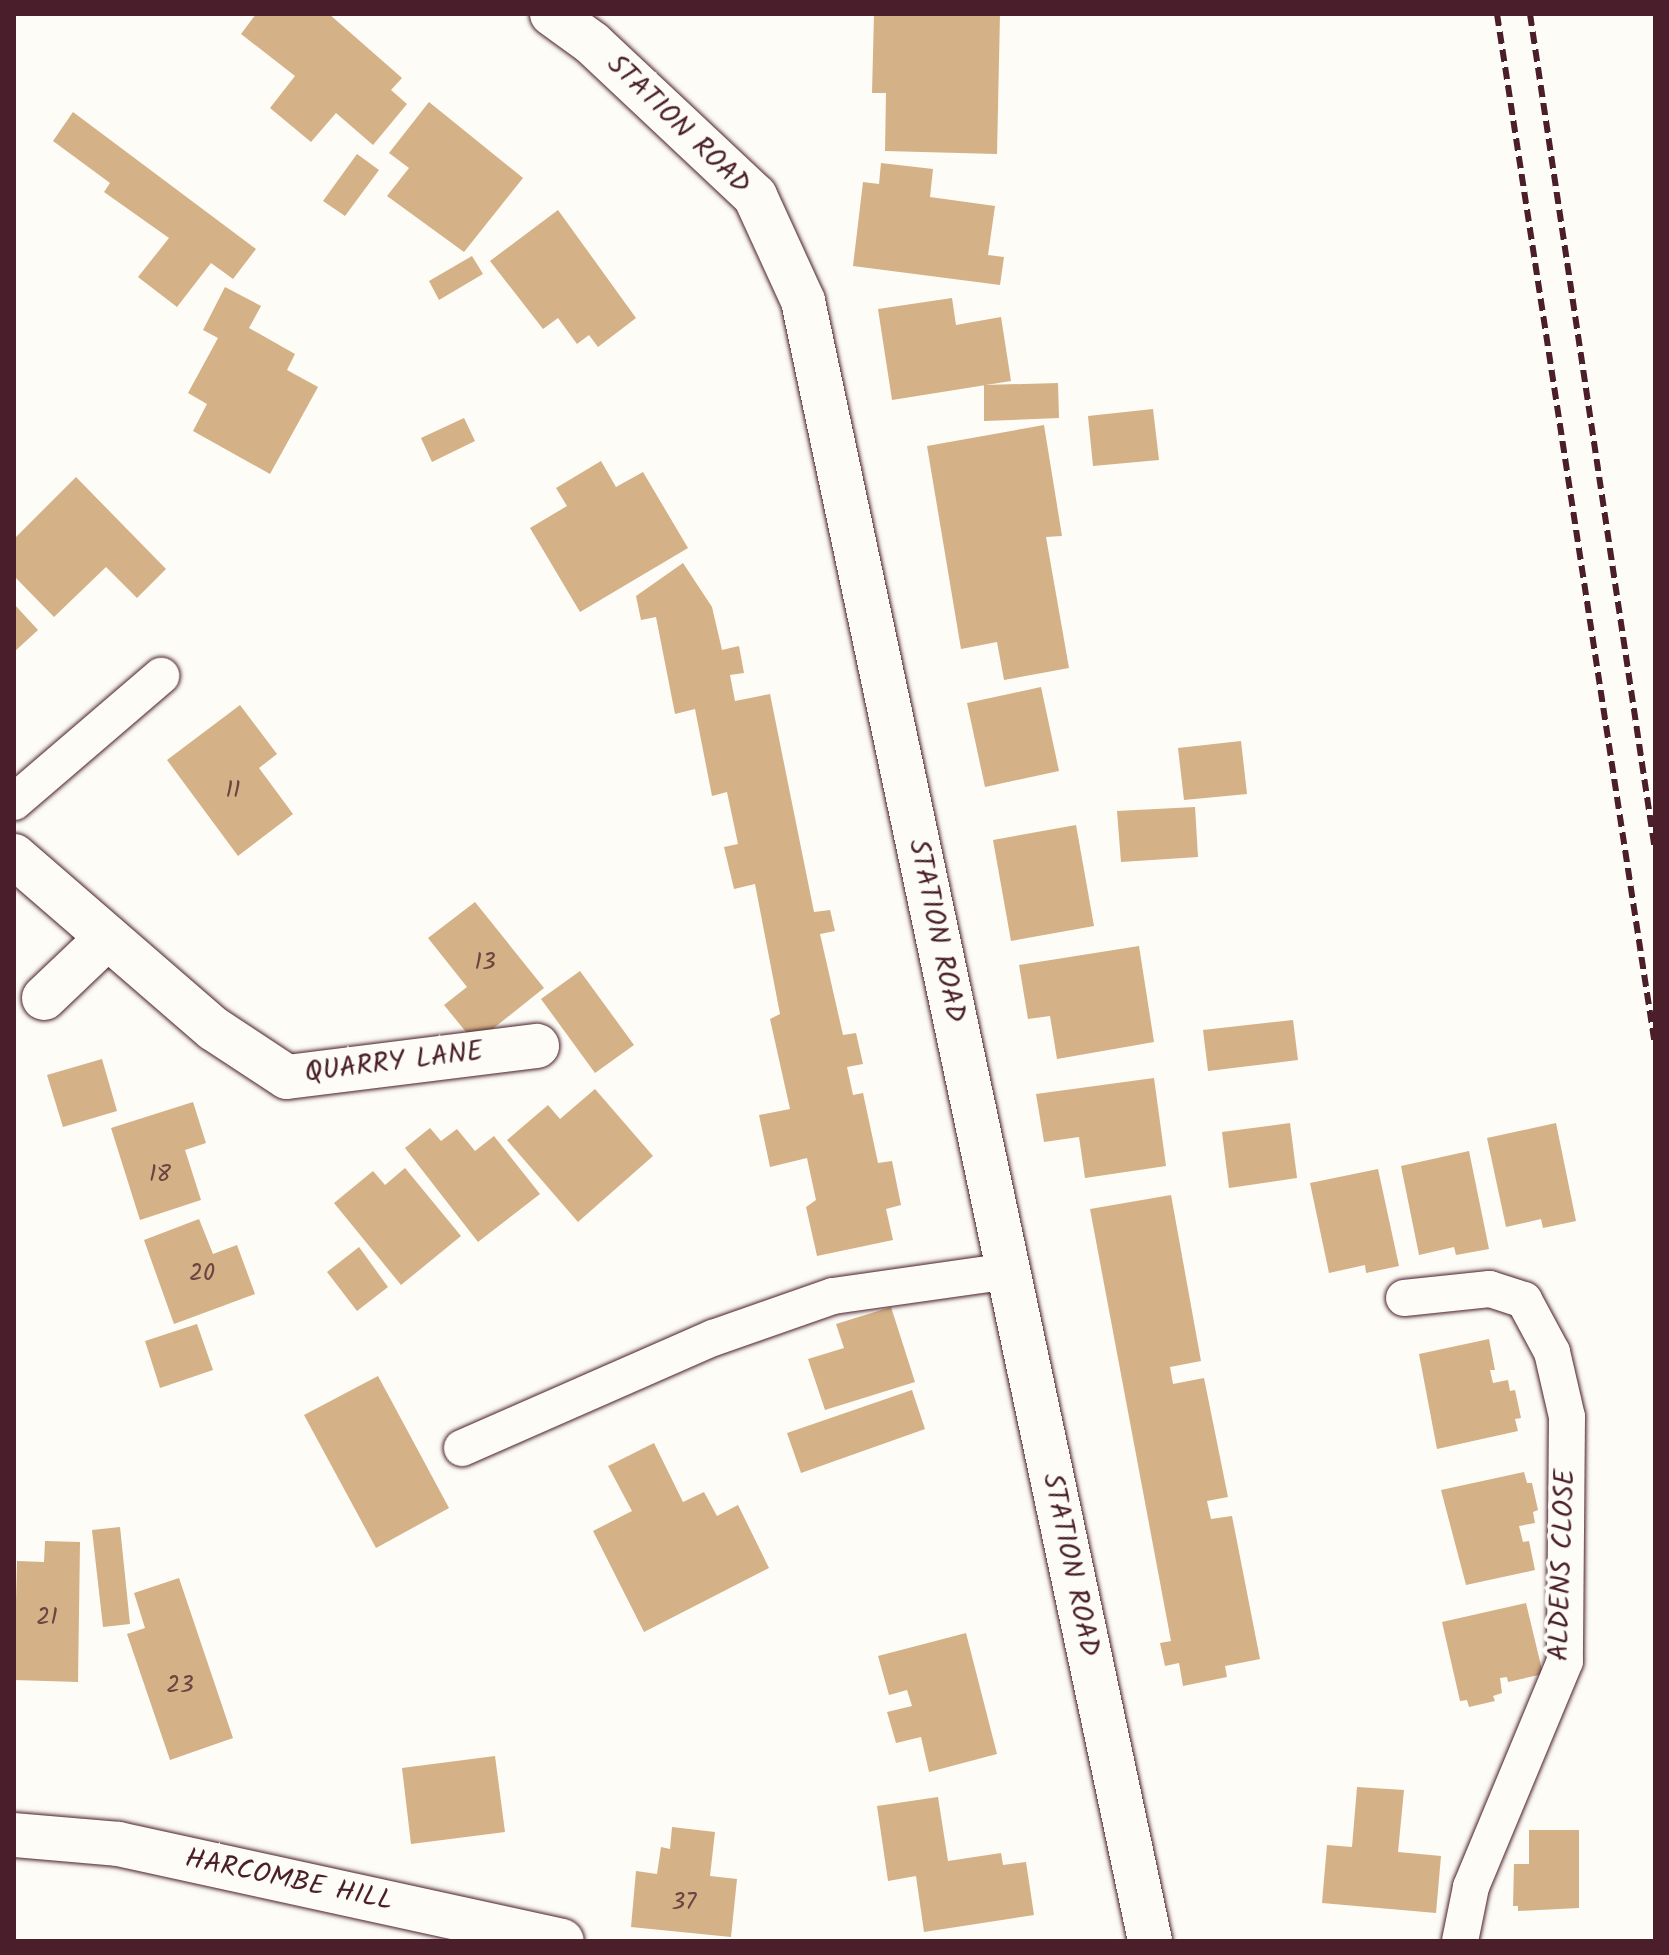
<!DOCTYPE html>
<style>
body{margin:0}
#map{position:relative;width:1669px;height:1955px;overflow:hidden;background:#fdfcf7;font-family:Kalam,sans-serif}
div>[style]{position:absolute}
.building>*{inset:0;background:#d4b186}
.roads{filter:drop-shadow(0 0 2px #4a1f2b) drop-shadow(0 0 2px #4a1f2b)}
.service>*{height:36px;margin:-18px;padding:0 18px;transform-origin:18px;border-radius:18px;background:#fdfcf7}
.minor>*{height:44px;margin:-22px;padding:0 22px;transform-origin:22px;border-radius:22px;background:#fdfcf7}
.tertiary>*{height:44px;margin:-22px;padding:0 22px;transform-origin:22px;border-radius:22px;background:#fdfcf7}
.rail>*{height:6px;margin-top:-3px;transform-origin:0;background:repeating-linear-gradient(90deg,#4a1f2b 0 12px,transparent 0 18px)}
span{translate:-50% -50%;white-space:nowrap;text-align:center;line-height:1.15;-webkit-text-stroke:8px #fdfcf7;paint-order:stroke}
.number-label{font-size:24px;color:#6c4442}
.number-label span{-webkit-text-stroke-width:0}
.street-label{font-size:28px;color:#4a1f2b}
.frame{position:absolute;inset:0;border:16px solid #4a1f2b;pointer-events:none}
</style>
<div id="map">
<div class="building">
<i style="clip-path:polygon(256px 14px,329px 14px,402px 78px,391px 90px,407px 104px,373px 145px,336px 113px,311px 142px,270px 108px,295px 76px,241px 34px)"></i>
<i style="clip-path:polygon(874px 14px,1000px 14px,997px 154px,885px 151px,886px 93px,872px 93px)"></i>
<i style="clip-path:polygon(429px 102px,523px 178px,464px 252px,387px 196px,409px 168px,389px 153px)"></i>
<i style="clip-path:polygon(73px 112px,256px 249px,233px 279px,211px 263px,177px 307px,138px 277px,169px 238px,104px 192px,110px 183px,53px 141px)"></i>
<i style="clip-path:polygon(357px 154px,379px 170px,345px 216px,323px 201px)"></i>
<i style="clip-path:polygon(881px 163px,933px 169px,930px 197px,995px 206px,988px 255px,1004px 257px,1000px 285px,853px 266px,863px 182px,879px 184px)"></i>
<i style="clip-path:polygon(558px 210px,636px 318px,598px 347px,589px 335px,577px 344px,558px 318px,543px 329px,490px 261px)"></i>
<i style="clip-path:polygon(472px 256px,483px 274px,439px 300px,429px 281px)"></i>
<i style="clip-path:polygon(225px 287px,261px 306px,249px 328px,295px 354px,287px 370px,318px 387px,270px 474px,193px 431px,207px 404px,188px 393px,218px 338px,203px 330px)"></i>
<i style="clip-path:polygon(952px 298px,956px 325px,1001px 317px,1011px 381px,892px 400px,878px 309px)"></i>
<i style="clip-path:polygon(1058px 383px,1059px 418px,984px 421px,984px 385px)"></i>
<i style="clip-path:polygon(1153px 409px,1159px 460px,1093px 466px,1088px 416px)"></i>
<i style="clip-path:polygon(464px 418px,475px 441px,432px 462px,421px 438px)"></i>
<i style="clip-path:polygon(1044px 425px,1062px 536px,1046px 537px,1069px 668px,1004px 680px,997px 642px,961px 649px,927px 446px)"></i>
<i style="clip-path:polygon(601px 461px,616px 487px,643px 472px,688px 548px,580px 612px,530px 528px,567px 506px,556px 488px)"></i>
<i style="clip-path:polygon(76px 477px,166px 569px,137px 598px,106px 567px,54px 617px,14px 576px,14px 539px)"></i>
<i style="clip-path:polygon(683px 563px,712px 607px,722px 650px,739px 646px,744px 673px,730px 675px,735px 701px,770px 694px,814px 912px,830px 910px,835px 931px,820px 934px,843px 1035px,856px 1033px,863px 1064px,847px 1067px,853px 1095px,863px 1093px,878px 1163px,892px 1161px,901px 1205px,886px 1209px,893px 1240px,817px 1256px,806px 1207px,816px 1200px,807px 1158px,770px 1167px,759px 1115px,790px 1109px,770px 1019px,780px 1014px,755px 884px,734px 889px,724px 847px,738px 844px,727px 792px,712px 796px,695px 709px,675px 714px,656px 617px,641px 620px,636px 596px)"></i>
<i style="clip-path:polygon(14px 604px,38px 630px,14px 652px)"></i>
<i style="clip-path:polygon(1041px 687px,1059px 771px,985px 787px,967px 703px)"></i>
<i style="clip-path:polygon(240px 705px,277px 754px,259px 768px,293px 814px,238px 856px,167px 760px)"></i>
<i style="clip-path:polygon(1241px 741px,1247px 794px,1184px 800px,1178px 748px)"></i>
<i style="clip-path:polygon(1195px 807px,1198px 857px,1121px 862px,1117px 811px)"></i>
<i style="clip-path:polygon(1076px 825px,1094px 926px,1011px 941px,993px 840px)"></i>
<i style="clip-path:polygon(475px 902px,544px 988px,475px 1043px,444px 1005px,467px 987px,428px 938px)"></i>
<i style="clip-path:polygon(1139px 946px,1154px 1042px,1057px 1059px,1050px 1016px,1028px 1019px,1019px 965px)"></i>
<i style="clip-path:polygon(580px 971px,634px 1045px,595px 1073px,541px 999px)"></i>
<i style="clip-path:polygon(1293px 1020px,1298px 1060px,1208px 1071px,1203px 1030px)"></i>
<i style="clip-path:polygon(102px 1059px,117px 1111px,63px 1127px,47px 1075px)"></i>
<i style="clip-path:polygon(1154px 1078px,1166px 1166px,1085px 1178px,1079px 1137px,1044px 1142px,1036px 1094px)"></i>
<i style="clip-path:polygon(595px 1089px,653px 1156px,578px 1222px,507px 1140px,548px 1105px,560px 1119px)"></i>
<i style="clip-path:polygon(193px 1102px,206px 1143px,185px 1150px,201px 1200px,140px 1220px,111px 1128px)"></i>
<i style="clip-path:polygon(1290px 1123px,1297px 1178px,1229px 1188px,1222px 1132px)"></i>
<i style="clip-path:polygon(1556px 1123px,1576px 1221px,1543px 1228px,1541px 1219px,1506px 1227px,1487px 1138px)"></i>
<i style="clip-path:polygon(430px 1128px,441px 1141px,457px 1129px,475px 1151px,494px 1136px,540px 1194px,478px 1242px,405px 1148px)"></i>
<i style="clip-path:polygon(1469px 1151px,1489px 1249px,1456px 1255px,1454px 1247px,1419px 1255px,1401px 1166px)"></i>
<i style="clip-path:polygon(405px 1168px,461px 1236px,401px 1285px,334px 1203px,373px 1171px,385px 1185px)"></i>
<i style="clip-path:polygon(1378px 1169px,1399px 1266px,1366px 1273px,1365px 1265px,1329px 1273px,1310px 1183px)"></i>
<i style="clip-path:polygon(1171px 1195px,1201px 1361px,1170px 1367px,1173px 1384px,1204px 1378px,1228px 1497px,1207px 1501px,1211px 1519px,1232px 1516px,1260px 1659px,1225px 1666px,1227px 1677px,1183px 1686px,1179px 1663px,1165px 1666px,1160px 1643px,1171px 1641px,1090px 1209px)"></i>
<i style="clip-path:polygon(199px 1219px,213px 1254px,237px 1245px,255px 1294px,174px 1324px,144px 1240px)"></i>
<i style="clip-path:polygon(359px 1247px,388px 1287px,357px 1311px,327px 1272px)"></i>
<i style="clip-path:polygon(891px 1307px,915px 1382px,825px 1410px,808px 1359px,844px 1348px,836px 1324px)"></i>
<i style="clip-path:polygon(197px 1324px,213px 1370px,160px 1388px,145px 1341px)"></i>
<i style="clip-path:polygon(1489px 1339px,1495px 1370px,1490px 1370px,1493px 1383px,1508px 1380px,1510px 1391px,1515px 1390px,1521px 1418px,1515px 1419px,1518px 1431px,1437px 1449px,1419px 1354px)"></i>
<i style="clip-path:polygon(378px 1376px,449px 1508px,376px 1548px,304px 1415px)"></i>
<i style="clip-path:polygon(912px 1390px,925px 1429px,801px 1473px,787px 1433px)"></i>
<i style="clip-path:polygon(654px 1443px,683px 1502px,704px 1492px,717px 1516px,738px 1505px,769px 1568px,644px 1632px,593px 1531px,632px 1511px,608px 1466px)"></i>
<i style="clip-path:polygon(1524px 1472px,1527px 1483px,1532px 1483px,1538px 1510px,1533px 1512px,1535px 1523px,1519px 1526px,1523px 1542px,1529px 1541px,1535px 1570px,1466px 1585px,1441px 1490px)"></i>
<i style="clip-path:polygon(120px 1527px,130px 1624px,103px 1627px,92px 1530px)"></i>
<i style="clip-path:polygon(45px 1541px,80px 1542px,78px 1682px,14px 1680px,17px 1561px,44px 1562px)"></i>
<i style="clip-path:polygon(179px 1578px,233px 1738px,170px 1760px,127px 1634px,145px 1628px,134px 1593px)"></i>
<i style="clip-path:polygon(1526px 1603px,1543px 1674px,1508px 1682px,1507px 1677px,1500px 1678px,1502px 1693px,1493px 1696px,1495px 1701px,1469px 1707px,1467px 1700px,1460px 1701px,1442px 1622px)"></i>
<i style="clip-path:polygon(966px 1633px,997px 1754px,929px 1772px,921px 1737px,896px 1743px,887px 1712px,912px 1706px,907px 1690px,889px 1695px,878px 1656px)"></i>
<i style="clip-path:polygon(495px 1756px,505px 1832px,411px 1844px,402px 1768px)"></i>
<i style="clip-path:polygon(1357px 1787px,1404px 1790px,1398px 1852px,1441px 1856px,1436px 1913px,1322px 1903px,1327px 1845px,1352px 1847px)"></i>
<i style="clip-path:polygon(938px 1797px,948px 1861px,1001px 1853px,1003px 1865px,1026px 1862px,1034px 1915px,924px 1932px,916px 1876px,888px 1881px,877px 1806px)"></i>
<i style="clip-path:polygon(672px 1827px,715px 1832px,710px 1876px,737px 1879px,731px 1937px,631px 1927px,636px 1871px,657px 1874px,661px 1847px,670px 1849px)"></i>
<i style="clip-path:polygon(1529px 1830px,1579px 1830px,1579px 1908px,1518px 1911px,1518px 1906px,1513px 1906px,1514px 1864px,1529px 1864px)"></i>
</div>
<div class="roads">
<div class="service">
<i style="left:14px;top:802px;width:194px;rotate:-40.6deg"></i>
<i style="left:1404px;top:1298px;width:86px;rotate:-6deg"></i>
<i style="left:1490px;top:1289px;width:36px;rotate:18deg"></i>
<i style="left:1524px;top:1300px;width:59px;rotate:61.7deg"></i>
<i style="left:1552px;top:1352px;width:67px;rotate:77deg"></i>
<i style="left:1567px;top:1417px;width:244px;rotate:90.5deg"></i>
<i style="left:1565px;top:1661px;width:245px;rotate:112.6deg"></i>
<i style="left:1471px;top:1887px;width:55px;rotate:101.5deg"></i>
<i style="left:462px;top:1448px;width:274px;rotate:-23.7deg"></i>
<i style="left:713px;top:1338px;width:127px;rotate:-19.3deg"></i>
<i style="left:833px;top:1296px;width:177px;rotate:-8.1deg"></i>
</div>
<div class="minor">
<i style="left:552px;top:14px;width:49px;rotate:35.9deg"></i>
<i style="left:592px;top:43px;width:224px;rotate:43.2deg"></i>
<i style="left:755px;top:196px;width:115px;rotate:65.4deg"></i>
<i style="left:803px;top:301px;width:1676px;rotate:78.05deg"></i>
<i style="left:14px;top:856px;width:264px;rotate:40.9deg"></i>
<i style="left:214px;top:1029px;width:87px;rotate:33.3deg"></i>
<i style="left:287px;top:1077px;width:252px;rotate:-7.1deg"></i>
<i style="left:44px;top:998px;width:88px;rotate:-43.6deg"></i>
</div>
<div class="tertiary">
<i style="left:14px;top:1835px;width:104px;rotate:4.9deg"></i>
<i style="left:118px;top:1844px;width:454px;rotate:12.3deg"></i>
</div>
</div>
<div class="rail">
<i style="left:1497px;top:14px;width:1043px;rotate:81.29deg"></i>
<i style="left:1530px;top:14px;width:845px;rotate:81.5deg"></i>
</div>
<div class="number-label">
<span style="left:233px;top:791px">11</span>
<span style="left:485px;top:963px">13</span>
<span style="left:160px;top:1175px">18</span>
<span style="left:202px;top:1274px">20</span>
<span style="left:47px;top:1618px">21</span>
<span style="left:180px;top:1686px">23</span>
<span style="left:684px;top:1903px">37</span>
</div>
<div class="street-label">
<span style="left:678px;top:125px;rotate:44deg">STATION ROAD</span>
<span style="left:936px;top:931px;rotate:78deg">STATION ROAD</span>
<span style="left:394px;top:1063px;rotate:-7deg">QUARRY LANE</span>
<span style="left:1070px;top:1565px;rotate:78deg">STATION ROAD</span>
<span style="left:1563px;top:1565px;rotate:-88deg">ALDENS CLOSE</span>
<span style="left:289px;top:1881px;rotate:12deg">HARCOMBE HILL</span>
</div>
<div class="frame"></div>
</div>
